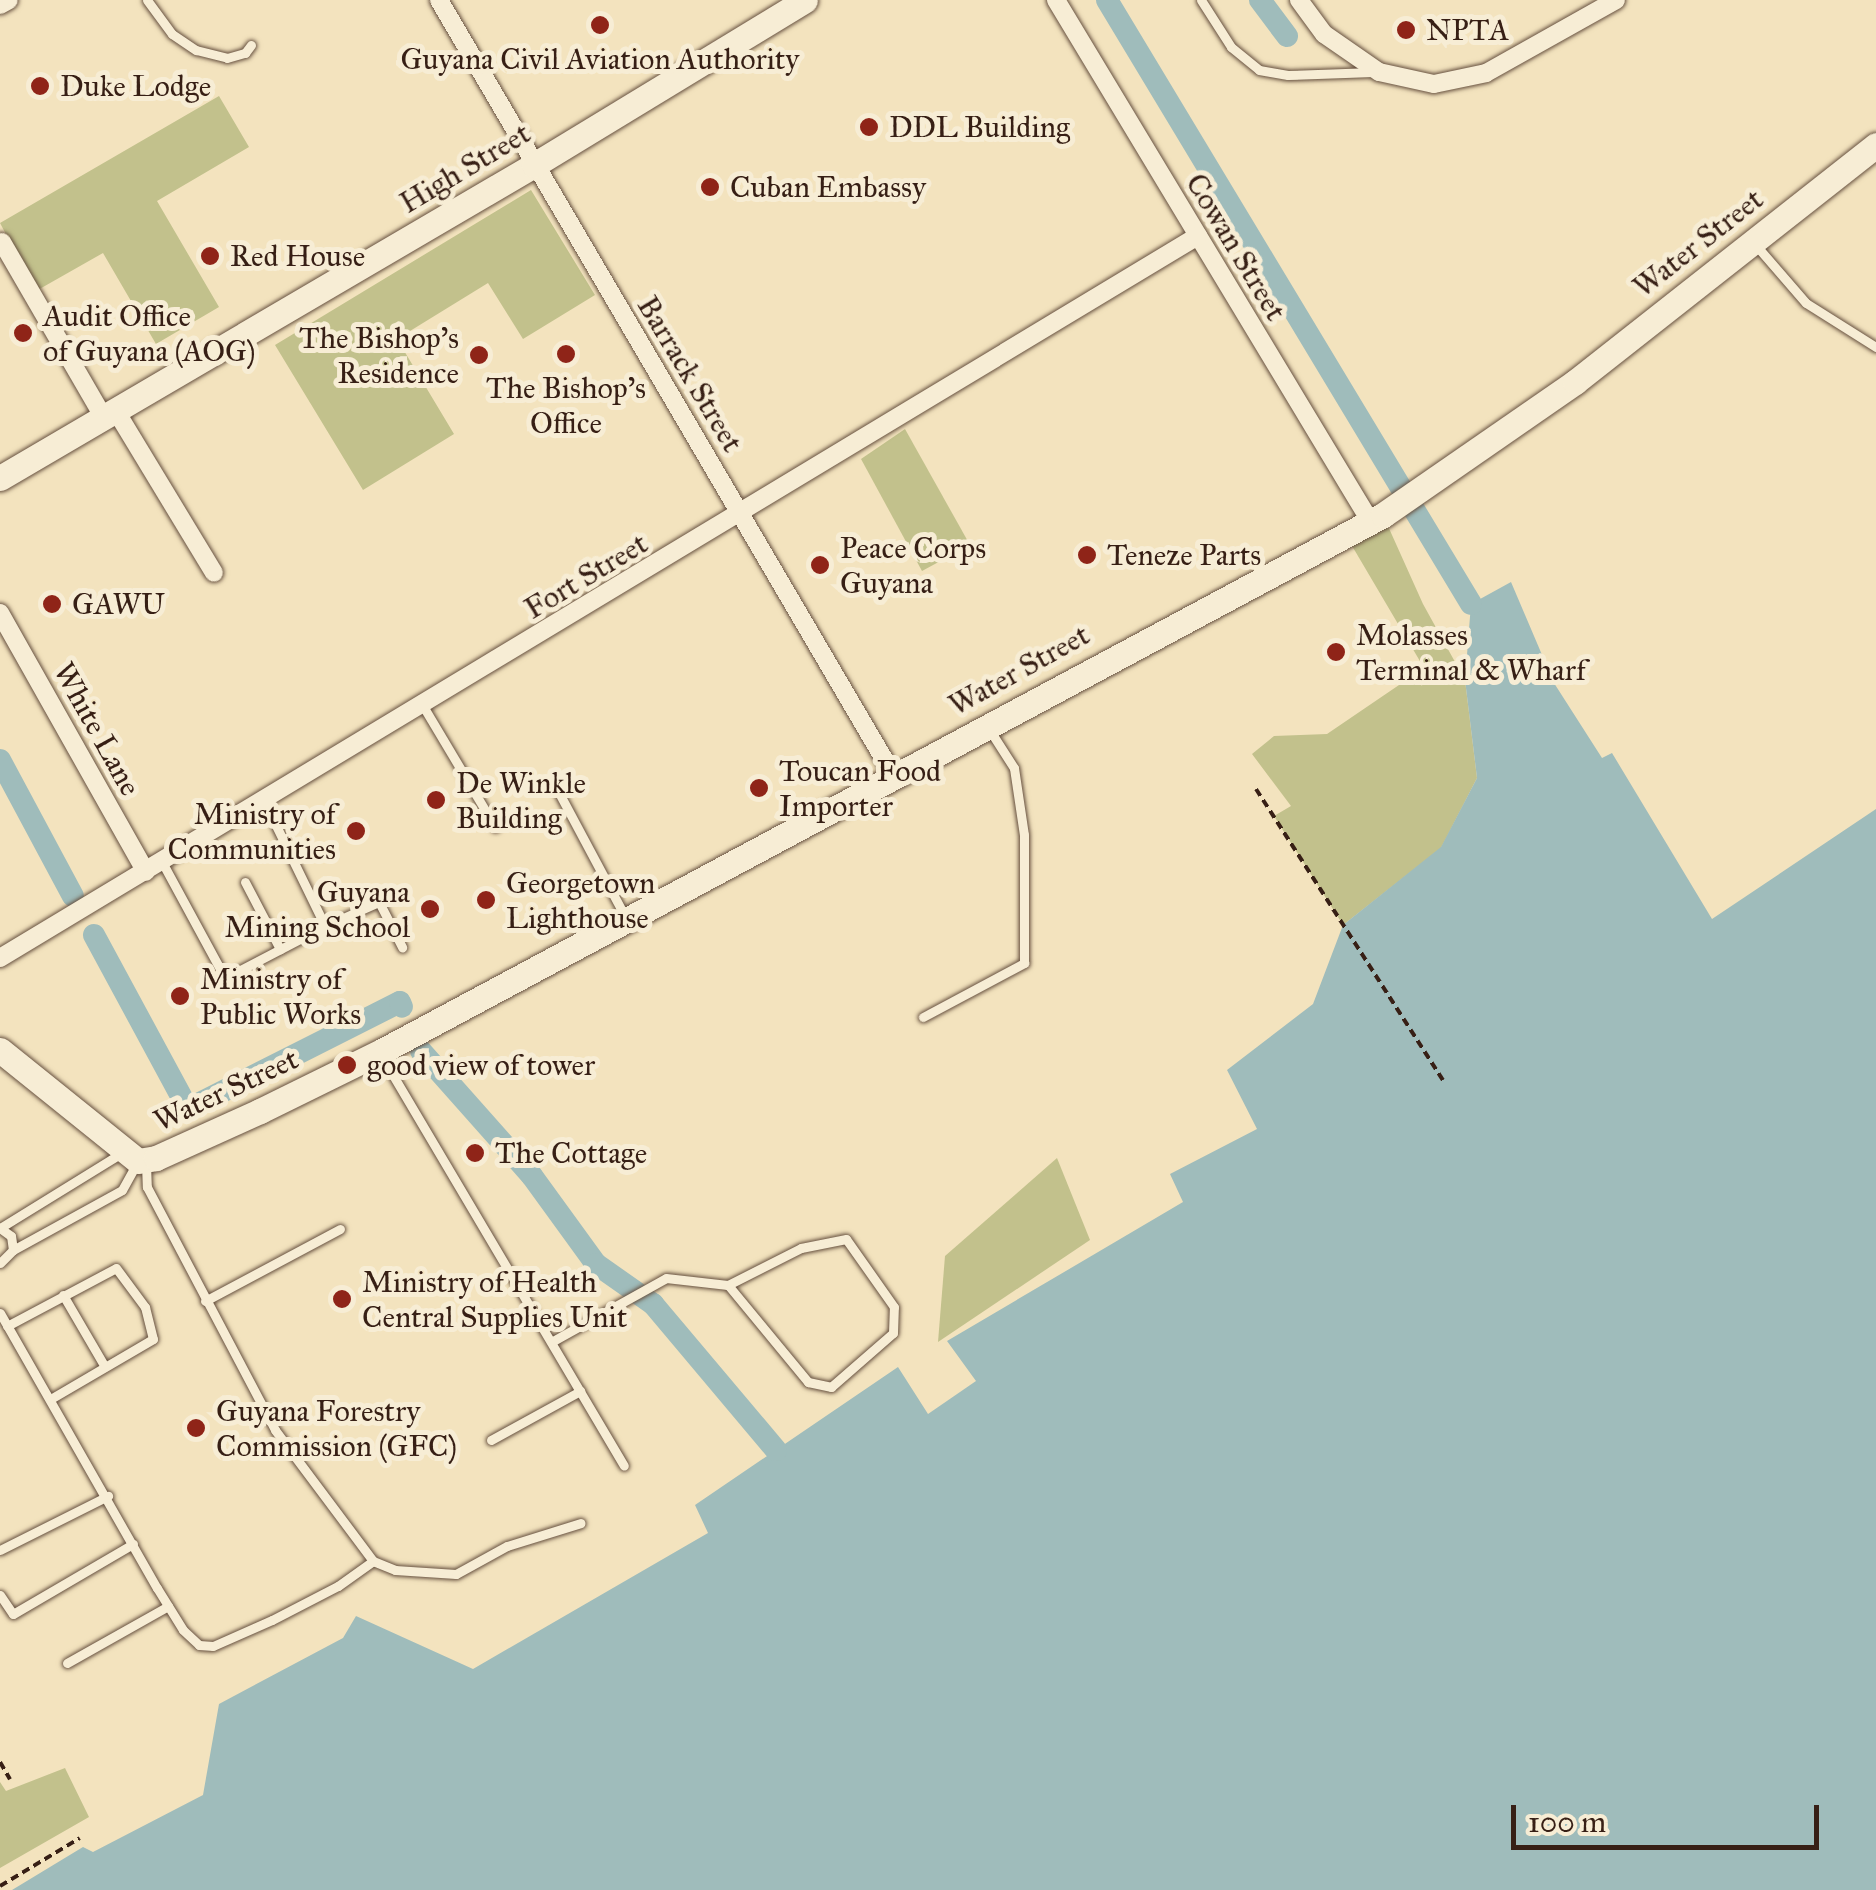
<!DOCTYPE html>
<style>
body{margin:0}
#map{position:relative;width:1876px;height:1890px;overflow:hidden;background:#f3e3be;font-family:"IM FELL Great Primer",serif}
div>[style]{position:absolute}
.green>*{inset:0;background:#c2c18c}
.water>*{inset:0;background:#9fbcbb}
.canal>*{height:22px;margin:-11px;padding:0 11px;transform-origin:11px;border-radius:11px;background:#9fbcbb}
.path>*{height:4px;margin-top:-2px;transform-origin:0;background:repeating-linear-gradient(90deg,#371f15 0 8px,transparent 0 13px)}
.roads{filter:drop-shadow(0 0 2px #66503f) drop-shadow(0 0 2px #66503f)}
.lane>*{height:9px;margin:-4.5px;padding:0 4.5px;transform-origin:4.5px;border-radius:4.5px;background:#f7edd5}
.street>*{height:18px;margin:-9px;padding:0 9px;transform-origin:9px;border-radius:9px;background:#f7edd5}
.secondary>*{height:25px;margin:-12.5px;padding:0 12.5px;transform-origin:12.5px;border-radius:12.5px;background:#f7edd5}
.dots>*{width:28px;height:28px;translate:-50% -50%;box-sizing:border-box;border:5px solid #f7edd5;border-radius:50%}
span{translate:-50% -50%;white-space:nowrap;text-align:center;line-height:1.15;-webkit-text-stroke:10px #f7edd5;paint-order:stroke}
.poi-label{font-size:30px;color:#371f15}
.left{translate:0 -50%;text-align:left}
.right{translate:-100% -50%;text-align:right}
.street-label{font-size:30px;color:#371f15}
.scale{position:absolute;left:1511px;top:1805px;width:308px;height:45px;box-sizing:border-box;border:5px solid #371f15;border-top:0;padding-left:12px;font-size:30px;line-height:35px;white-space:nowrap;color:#371f15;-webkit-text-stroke:8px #f7edd5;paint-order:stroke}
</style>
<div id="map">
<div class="green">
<i style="clip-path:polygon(219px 96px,249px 147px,157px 201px,219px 307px,156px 344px,103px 253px,36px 291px,0 223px)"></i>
<i style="clip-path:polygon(531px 190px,595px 295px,523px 339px,488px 283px,397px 339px,454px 434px,363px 490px,275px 345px)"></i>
<i style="clip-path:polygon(905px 429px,970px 545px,922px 571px,861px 459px)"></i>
<i style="clip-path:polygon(1383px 515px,1423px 604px,1465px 680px,1477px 778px,1441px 848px,1343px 925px,1274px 816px,1291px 806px,1252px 754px,1274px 736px,1327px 734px,1424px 668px,1345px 534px)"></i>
<i style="clip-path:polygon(1057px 1158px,1090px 1240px,938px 1342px,945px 1256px)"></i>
<i style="clip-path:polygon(65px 1768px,89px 1817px,0 1868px,0 1782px,6px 1791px)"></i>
</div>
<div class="water">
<i style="clip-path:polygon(1511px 582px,1554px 683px,1602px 758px,1612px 753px,1712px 919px,1876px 809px,1876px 1890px,12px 1890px,83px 1847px,93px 1852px,203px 1795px,219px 1704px,343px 1638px,356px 1616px,473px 1669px,708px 1533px,695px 1505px,898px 1367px,928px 1414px,976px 1381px,947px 1341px,1183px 1202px,1170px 1174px,1257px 1129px,1227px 1070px,1313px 1004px,1343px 925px,1441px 847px,1477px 778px,1465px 680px,1471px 604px)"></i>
</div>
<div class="canal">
<i style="left:1107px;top:0;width:705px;rotate:58.92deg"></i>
<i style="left:1260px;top:0;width:45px;rotate:53.1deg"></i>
<i style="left:0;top:760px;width:154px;rotate:61.8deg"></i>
<i style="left:94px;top:935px;width:198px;rotate:61.6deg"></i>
<i style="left:188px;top:1109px;width:237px;rotate:-26.8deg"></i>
<i style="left:400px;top:1002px;width:5px;rotate:68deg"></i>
<i style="left:421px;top:1051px;width:167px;rotate:48.4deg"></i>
<i style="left:532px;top:1176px;width:109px;rotate:54deg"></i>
<i style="left:596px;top:1264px;width:70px;rotate:35.1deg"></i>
<i style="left:653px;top:1304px;width:191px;rotate:49.9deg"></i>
</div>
<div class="path">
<i style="left:1256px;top:789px;width:346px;rotate:57.3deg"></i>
<i style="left:0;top:1762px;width:20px;rotate:60deg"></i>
<i style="left:0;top:1886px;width:93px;rotate:-31deg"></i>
</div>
<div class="roads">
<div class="lane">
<i style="left:147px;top:0;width:42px;rotate:53.7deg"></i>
<i style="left:172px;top:34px;width:29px;rotate:34deg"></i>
<i style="left:196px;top:50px;width:32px;rotate:14deg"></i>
<i style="left:227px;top:58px;width:19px;rotate:-16deg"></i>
<i style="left:245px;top:53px;width:10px;rotate:-53deg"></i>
<i style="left:1201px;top:0;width:56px;rotate:57.4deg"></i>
<i style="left:1231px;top:47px;width:36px;rotate:39deg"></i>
<i style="left:1259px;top:70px;width:29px;rotate:10deg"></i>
<i style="left:1288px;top:75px;width:85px;rotate:-2deg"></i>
<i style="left:1754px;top:243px;width:79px;rotate:49.1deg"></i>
<i style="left:1806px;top:303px;width:83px;rotate:32.2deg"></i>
<i style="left:423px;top:706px;width:141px;rotate:59.2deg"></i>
<i style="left:557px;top:789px;width:146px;rotate:61.9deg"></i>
<i style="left:162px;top:862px;width:132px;rotate:61.5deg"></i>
<i style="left:225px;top:978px;width:113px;rotate:-27.5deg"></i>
<i style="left:325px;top:926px;width:139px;rotate:-116deg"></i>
<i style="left:245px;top:882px;width:76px;rotate:62.4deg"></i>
<i style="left:325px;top:926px;width:59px;rotate:-24deg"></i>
<i style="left:379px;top:902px;width:51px;rotate:62.9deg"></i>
<i style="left:923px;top:1017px;width:115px;rotate:-28.1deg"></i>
<i style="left:1024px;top:963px;width:128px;rotate:-90deg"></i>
<i style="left:1024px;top:835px;width:68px;rotate:-98.5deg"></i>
<i style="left:1014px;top:768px;width:46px;rotate:-122.7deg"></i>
<i style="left:381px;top:1055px;width:477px;rotate:59.4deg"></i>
<i style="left:146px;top:1163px;width:24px;rotate:88deg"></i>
<i style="left:147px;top:1187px;width:275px;rotate:62.2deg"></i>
<i style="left:275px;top:1430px;width:164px;rotate:53.2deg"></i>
<i style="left:373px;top:1561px;width:24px;rotate:22deg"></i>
<i style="left:395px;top:1570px;width:61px;rotate:3.8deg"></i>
<i style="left:456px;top:1574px;width:58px;rotate:-28.8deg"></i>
<i style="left:507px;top:1546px;width:77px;rotate:-17.3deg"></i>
<i style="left:13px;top:1250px;width:14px;rotate:-98deg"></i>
<i style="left:11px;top:1236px;width:14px;rotate:-144deg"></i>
<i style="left:0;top:1228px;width:145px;rotate:-31.7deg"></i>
<i style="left:0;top:1263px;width:18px;rotate:-45deg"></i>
<i style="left:13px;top:1250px;width:124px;rotate:-28.8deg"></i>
<i style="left:122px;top:1190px;width:31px;rotate:-61deg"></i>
<i style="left:63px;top:1295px;width:83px;rotate:59.7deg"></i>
<i style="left:205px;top:1301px;width:153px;rotate:-28.1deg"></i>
<i style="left:0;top:1313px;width:317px;rotate:60.3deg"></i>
<i style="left:157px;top:1588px;width:49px;rotate:58.2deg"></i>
<i style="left:183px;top:1630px;width:22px;rotate:43deg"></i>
<i style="left:199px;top:1645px;width:14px;rotate:4deg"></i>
<i style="left:213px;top:1646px;width:64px;rotate:-23.8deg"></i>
<i style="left:272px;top:1620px;width:74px;rotate:-27.3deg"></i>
<i style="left:338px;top:1586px;width:43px;rotate:-35.5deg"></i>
<i style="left:7px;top:1326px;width:123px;rotate:-28deg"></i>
<i style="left:116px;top:1268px;width:49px;rotate:53.4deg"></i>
<i style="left:145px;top:1307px;width:33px;rotate:76deg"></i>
<i style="left:153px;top:1339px;width:117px;rotate:149.7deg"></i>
<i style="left:553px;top:1341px;width:129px;rotate:-29.1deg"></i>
<i style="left:666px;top:1278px;width:62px;rotate:6.4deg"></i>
<i style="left:728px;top:1285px;width:126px;rotate:50.5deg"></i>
<i style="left:808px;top:1382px;width:24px;rotate:12deg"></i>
<i style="left:831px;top:1387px;width:82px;rotate:-41.1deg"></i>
<i style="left:893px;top:1333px;width:26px;rotate:-88deg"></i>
<i style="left:894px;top:1307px;width:83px;rotate:-125.2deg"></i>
<i style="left:846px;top:1239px;width:46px;rotate:168.7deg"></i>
<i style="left:801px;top:1248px;width:82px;rotate:153.1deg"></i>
<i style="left:491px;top:1440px;width:102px;rotate:-28.8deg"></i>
<i style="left:0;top:1550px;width:121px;rotate:-26.6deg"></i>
<i style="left:0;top:1595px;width:23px;rotate:56deg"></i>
<i style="left:13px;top:1614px;width:139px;rotate:-30.3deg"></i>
<i style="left:67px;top:1663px;width:116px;rotate:-29.4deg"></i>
</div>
<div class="street">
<i style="left:439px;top:0;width:900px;rotate:59.62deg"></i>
<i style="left:1056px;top:0;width:608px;rotate:58.92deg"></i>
<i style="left:1299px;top:0;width:42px;rotate:53.7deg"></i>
<i style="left:1324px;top:34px;width:67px;rotate:34.6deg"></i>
<i style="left:1379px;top:72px;width:56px;rotate:12.3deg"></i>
<i style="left:1434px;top:84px;width:53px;rotate:-11.9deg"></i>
<i style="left:1486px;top:73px;width:149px;rotate:-29.3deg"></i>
<i style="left:0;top:5px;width:10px;rotate:-29deg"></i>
<i style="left:2px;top:242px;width:203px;rotate:59.9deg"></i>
<i style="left:116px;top:411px;width:189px;rotate:58.8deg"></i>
<i style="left:0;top:613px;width:297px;rotate:60.6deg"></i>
<i style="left:0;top:958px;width:1399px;rotate:-31.08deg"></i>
</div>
<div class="secondary">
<i style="left:0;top:478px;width:619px;rotate:-30.38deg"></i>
<i style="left:534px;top:165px;width:317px;rotate:-31.3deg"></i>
<i style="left:0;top:1050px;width:177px;rotate:38.8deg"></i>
<i style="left:138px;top:1161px;width:18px;rotate:-9deg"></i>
<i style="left:156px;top:1158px;width:114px;rotate:-24.3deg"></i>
<i style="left:260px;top:1111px;width:134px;rotate:-26.2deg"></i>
<i style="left:380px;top:1052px;width:1138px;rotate:-28.16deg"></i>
<i style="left:1383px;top:515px;width:234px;rotate:-34.7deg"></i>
<i style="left:1575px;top:382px;width:383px;rotate:-38.2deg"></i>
</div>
</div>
<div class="dots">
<i style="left:600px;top:25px;background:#8f2418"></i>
<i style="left:1406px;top:30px;background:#8f2418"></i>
<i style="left:40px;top:86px;background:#8f2418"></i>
<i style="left:869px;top:127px;background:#8f2418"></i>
<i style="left:710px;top:187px;background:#8f2418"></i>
<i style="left:210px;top:256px;background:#8f2418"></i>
<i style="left:23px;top:333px;background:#8f2418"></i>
<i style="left:566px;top:354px;background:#8f2418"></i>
<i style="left:479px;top:355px;background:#8f2418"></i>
<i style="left:1087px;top:555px;background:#8f2418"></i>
<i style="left:820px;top:565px;background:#8f2418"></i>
<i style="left:52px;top:604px;background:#8f2418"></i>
<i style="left:1336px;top:652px;background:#8f2418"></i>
<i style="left:759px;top:788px;background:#8f2418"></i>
<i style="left:436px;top:800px;background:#8f2418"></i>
<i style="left:356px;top:831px;background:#8f2418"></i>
<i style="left:486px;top:900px;background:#8f2418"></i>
<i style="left:430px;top:909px;background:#8f2418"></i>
<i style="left:180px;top:996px;background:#8f2418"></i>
<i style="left:347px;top:1065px;background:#8f2418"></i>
<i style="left:475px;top:1153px;background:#8f2418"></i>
<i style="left:342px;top:1299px;background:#8f2418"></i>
<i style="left:196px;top:1428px;background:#8f2418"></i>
</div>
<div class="poi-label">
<span class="left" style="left:1426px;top:30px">NPTA</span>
<span style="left:600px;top:59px">Guyana Civil Aviation Authority</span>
<span class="left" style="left:60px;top:86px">Duke Lodge</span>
<span class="left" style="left:889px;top:127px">DDL Building</span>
<span class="left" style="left:730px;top:187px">Cuban Embassy</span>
<span class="left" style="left:230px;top:256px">Red House</span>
<span class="left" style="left:43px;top:333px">Audit Office<br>of Guyana (AOG)</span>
<span class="right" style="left:459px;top:355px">The Bishop's<br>Residence</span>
<span style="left:566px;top:405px">The Bishop's<br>Office</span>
<span class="left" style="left:840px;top:565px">Peace Corps<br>Guyana</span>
<span class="left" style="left:1107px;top:555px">Teneze Parts</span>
<span class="left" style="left:72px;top:604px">GAWU</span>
<span class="left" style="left:1356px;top:652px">Molasses<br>Terminal &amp; Wharf</span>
<span class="left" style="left:779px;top:788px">Toucan Food<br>Importer</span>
<span class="left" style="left:456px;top:800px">De Winkle<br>Building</span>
<span class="right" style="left:336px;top:831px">Ministry of<br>Communities</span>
<span class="left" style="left:506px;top:900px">Georgetown<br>Lighthouse</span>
<span class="right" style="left:410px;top:909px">Guyana<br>Mining School</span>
<span class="left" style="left:200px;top:996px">Ministry of<br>Public Works</span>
<span class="left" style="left:367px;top:1065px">good view of tower</span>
<span class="left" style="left:495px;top:1153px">The Cottage</span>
<span class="left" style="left:362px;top:1299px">Ministry of Health<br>Central Supplies Unit</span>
<span class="left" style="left:216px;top:1428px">Guyana Forestry<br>Commission (GFC)</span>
</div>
<div class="street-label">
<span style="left:465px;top:168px;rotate:-31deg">High Street</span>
<span style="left:1698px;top:243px;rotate:-38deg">Water Street</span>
<span style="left:1236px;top:247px;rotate:59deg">Cowan Street</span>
<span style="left:690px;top:374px;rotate:59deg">Barrack Street</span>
<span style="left:586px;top:576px;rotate:-31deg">Fort Street</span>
<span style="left:1019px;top:670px;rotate:-29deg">Water Street</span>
<span style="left:97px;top:729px;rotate:61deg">White Lane</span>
<span style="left:226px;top:1090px;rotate:-25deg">Water Street</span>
</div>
<div class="scale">100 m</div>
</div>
